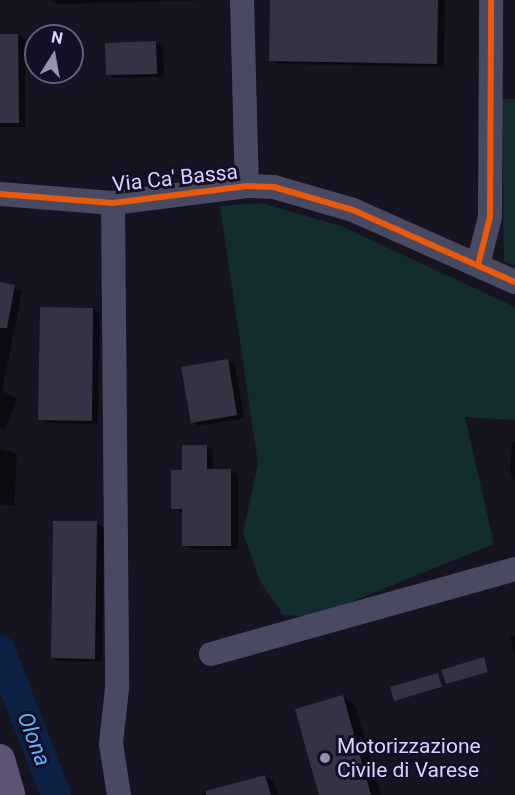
<!DOCTYPE html>
<style>
body{margin:0}
#map{position:relative;width:515px;height:795px;overflow:hidden;background:#161421;font-family:Roboto,sans-serif}
div>[style]{position:absolute}
.green>*{inset:0;background:#132c2d}
.shadow>*{inset:0;background:#0007}
.river>*{height:30px;margin:-15px;padding:0 15px;transform-origin:15px;border-radius:15px;background:#0d2144}
.building>*{inset:0;background:#343243}
.minor>*{height:24px;margin:-12px;padding:0 12px;transform-origin:12px;border-radius:12px;background:#4a4962}
.major>*{height:30px;margin:-15px;padding:0 15px;transform-origin:15px;border-radius:15px;background:#5e5373}
.cycleway>*{height:6px;margin:-3px;padding:0 3px;transform-origin:3px;border-radius:3px;background:#e8590c}
.dots>*{width:16px;height:16px;translate:-50% -50%;box-sizing:border-box;border:3px solid #130f26;border-radius:50%}
span{translate:-50% -50%;white-space:nowrap;text-align:center;line-height:1.15;-webkit-text-stroke:6px #130f26;paint-order:stroke}
.street-label{font-size:21px;color:#d9d4ff}
.poi-label{font-size:21px;color:#d9d4ff}
.left{translate:0 -50%;text-align:left}
.water-label{font-size:22px;color:#62b6ff;font-style:italic}
.north{position:absolute;left:24px;top:24px;width:60px;height:60px;box-sizing:border-box;background:#130f26;border:2px solid #625e7d;border-radius:50%;rotate:11deg;font-size:16px;font-weight:700;line-height:24px;text-align:center;color:#d9d4ff}
.north::after{content:'';display:block;margin:auto;width:21px;height:27px;background:#9591b1;clip-path:polygon(50% 0,100% 100%,50% 72%,0 100%)}
</style>
<div id="map">
<div class="green">
<i style="clip-path:polygon(502px 99px,515px 99px,515px 266px,504px 261px)"></i>
<i style="clip-path:polygon(261px 203px,341px 226px,515px 307px,515px 420px,465px 417px,494px 544px,314px 617px,283px 615px,260px 581px,243px 533px,258px 464px,220px 206px)"></i>
</div>
<div class="shadow">
<i style="clip-path:polygon(50px 0,217px 0,57px 4px)"></i>
<i style="clip-path:polygon(272px 0,445px 0,444px 67px,278px 64px,271px 60px)"></i>
<i style="clip-path:polygon(0 35px,18px 35px,25px 39px,25px 127px,0 127px)"></i>
<i style="clip-path:polygon(156px 43px,163px 47px,164px 77px,115px 78px,107px 74px)"></i>
<i style="clip-path:polygon(0 284px,22px 291px,2px 391px,18px 399px,5px 429px,0 427px)"></i>
<i style="clip-path:polygon(93px 309px,100px 313px,98px 424px,47px 423px,40px 419px)"></i>
<i style="clip-path:polygon(228px 360px,235px 365px,244px 418px,199px 426px,192px 422px)"></i>
<i style="clip-path:polygon(512px 442px,515px 442px,515px 480px,510px 477px)"></i>
<i style="clip-path:polygon(206px 446px,213px 450px,213px 470px,230px 470px,238px 474px,238px 550px,191px 549px,184px 545px,184px 513px,172px 508px,184px 472px)"></i>
<i style="clip-path:polygon(0 449px,17px 454px,14px 506px,0 505px)"></i>
<i style="clip-path:polygon(97px 523px,104px 527px,102px 662px,59px 661px,52px 657px)"></i>
<i style="clip-path:polygon(515px 636px,515px 656px,510px 637px)"></i>
<i style="clip-path:polygon(484px 658px,489px 672px,447px 683px)"></i>
<i style="clip-path:polygon(437px 675px,443px 688px,395px 700px)"></i>
<i style="clip-path:polygon(343px 697px,355px 704px,381px 795px,321px 795px)"></i>
<i style="clip-path:polygon(265px 776px,274px 782px,278px 795px,199px 795px)"></i>
</div>
<div class="river">
<i style="left:0;top:650px;width:155px;rotate:68.9deg"></i>
</div>
<div class="building">
<i style="clip-path:polygon(270px 0,438px 0,437px 64px,269px 61px)"></i>
<i style="clip-path:polygon(0 34px,18px 34px,19px 123px,0 123px)"></i>
<i style="clip-path:polygon(156px 41px,157px 74px,106px 75px,105px 43px)"></i>
<i style="clip-path:polygon(0 282px,15px 285px,7px 328px,0 328px)"></i>
<i style="clip-path:polygon(40px 307px,93px 308px,92px 421px,38px 420px)"></i>
<i style="clip-path:polygon(228px 359px,237px 415px,191px 423px,181px 367px)"></i>
<i style="clip-path:polygon(182px 445px,207px 445px,207px 469px,231px 469px,231px 546px,182px 546px,182px 509px,171px 509px,171px 470px,182px 470px)"></i>
<i style="clip-path:polygon(53px 521px,97px 521px,95px 659px,51px 658px)"></i>
<i style="clip-path:polygon(484px 657px,488px 672px,446px 684px,441px 670px)"></i>
<i style="clip-path:polygon(438px 673px,442px 687px,394px 701px,390px 687px)"></i>
<i style="clip-path:polygon(343px 695px,371px 795px,319px 795px,309px 760px,295px 709px)"></i>
<i style="clip-path:polygon(265px 775px,271px 795px,206px 795px,206px 791px)"></i>
</div>
<div class="minor">
<i style="left:242px;top:0;width:186px;rotate:88.5deg"></i>
<i style="left:0;top:194px;width:113px;rotate:4.6deg"></i>
<i style="left:113px;top:203px;width:135px;rotate:-7.2deg"></i>
<i style="left:247px;top:186px;width:27px;rotate:2deg"></i>
<i style="left:274px;top:187px;width:82px;rotate:16.2deg"></i>
<i style="left:353px;top:210px;width:177px;rotate:24deg"></i>
<i style="left:113px;top:203px;width:485px;rotate:89.5deg"></i>
<i style="left:117px;top:688px;width:56px;rotate:96.1deg"></i>
<i style="left:111px;top:744px;width:52px;rotate:81.1deg"></i>
<i style="left:478px;top:265px;width:49px;rotate:-76deg"></i>
<i style="left:490px;top:217px;width:217px;rotate:-89.7deg"></i>
<i style="left:211px;top:654px;width:316px;rotate:-15.6deg"></i>
</div>
<div class="major">
<i style="left:0;top:759px;width:37px;rotate:74deg"></i>
</div>
<div class="cycleway">
<i style="left:0;top:194px;width:113px;rotate:4.6deg"></i>
<i style="left:113px;top:203px;width:135px;rotate:-7.2deg"></i>
<i style="left:247px;top:186px;width:27px;rotate:2deg"></i>
<i style="left:274px;top:187px;width:82px;rotate:16.2deg"></i>
<i style="left:353px;top:210px;width:177px;rotate:24deg"></i>
<i style="left:478px;top:265px;width:49px;rotate:-76deg"></i>
<i style="left:490px;top:217px;width:217px;rotate:-89.7deg"></i>
</div>
<div class="dots">
<i style="left:325px;top:758px;background:#9591b1"></i>
</div>
<div class="street-label">
<span style="left:175px;top:178px;rotate:-6deg">Via Ca' Bassa</span>
</div>
<div class="poi-label">
<span class="left" style="left:337px;top:758px">Motorizzazione<br>Civile di Varese</span>
</div>
<div class="water-label">
<span style="left:34px;top:739px;rotate:69deg">Olona</span>
</div>
<div class="north">N</div>
</div>
